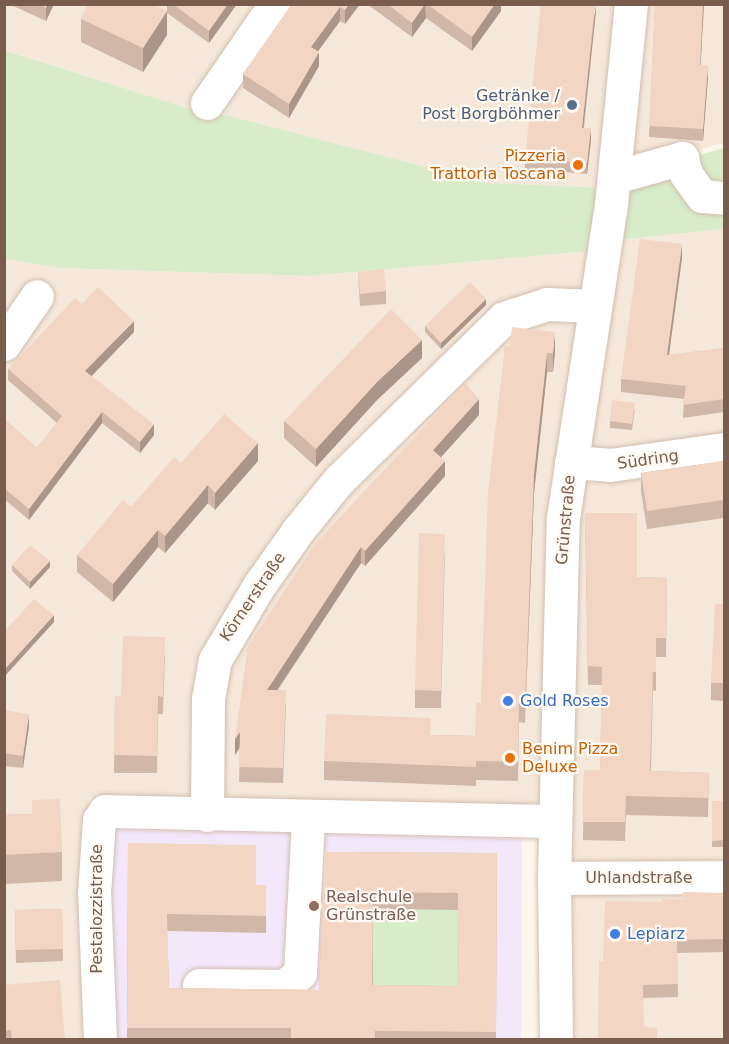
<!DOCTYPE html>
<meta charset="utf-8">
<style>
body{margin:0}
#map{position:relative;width:729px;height:1044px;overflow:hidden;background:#fdf6ec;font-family:"DejaVu Sans",sans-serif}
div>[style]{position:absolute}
.residential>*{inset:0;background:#f5e8da}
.education>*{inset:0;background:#f3e8fa}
.green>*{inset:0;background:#d8ecc9}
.roads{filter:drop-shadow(0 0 2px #d1beb0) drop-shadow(0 0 2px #d1beb0)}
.minor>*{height:33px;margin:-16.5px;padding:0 16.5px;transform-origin:16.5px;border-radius:16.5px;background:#fff}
.wall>*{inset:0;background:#d1b7a8}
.shaded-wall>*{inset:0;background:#aa9588}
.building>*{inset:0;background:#f3d5c3}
.dots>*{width:16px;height:16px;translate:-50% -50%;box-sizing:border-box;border:3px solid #fffaf3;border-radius:50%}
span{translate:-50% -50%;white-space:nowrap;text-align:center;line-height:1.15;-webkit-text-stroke:4.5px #fffaf3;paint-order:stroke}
.service-label{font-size:16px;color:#4e5e75}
.right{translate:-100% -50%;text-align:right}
.food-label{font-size:16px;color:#c56008}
.left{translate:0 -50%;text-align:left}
.street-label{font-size:16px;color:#7a5c4d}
.shop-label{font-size:16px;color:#366cbe}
.education-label{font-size:16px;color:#785e54}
.frame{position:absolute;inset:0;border:6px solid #7a5c4d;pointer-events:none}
</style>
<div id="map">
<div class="residential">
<i style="clip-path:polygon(5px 5px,264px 5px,190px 109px,5px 50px)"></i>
<i style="clip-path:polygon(286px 5px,623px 5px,606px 188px,488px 183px,226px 115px,218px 106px)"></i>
<i style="clip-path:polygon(640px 5px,724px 5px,724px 143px,626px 170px)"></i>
<i style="clip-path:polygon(724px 229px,724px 441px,582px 466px,620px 240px)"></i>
<i style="clip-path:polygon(602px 250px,543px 806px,89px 797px,85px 890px,91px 1039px,5px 1039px,4px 259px,58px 268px,310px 276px)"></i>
<i style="clip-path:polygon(724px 461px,724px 1039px,567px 1040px,577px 485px)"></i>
</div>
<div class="education">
<i style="clip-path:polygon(108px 823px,522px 834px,521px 1039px,109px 1039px)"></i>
</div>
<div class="green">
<i style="clip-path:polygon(4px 50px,190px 109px,226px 115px,488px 183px,606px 188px,602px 250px,310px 276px,58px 268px,5px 259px)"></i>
<i style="clip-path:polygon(724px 148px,724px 229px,620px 240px,626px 175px)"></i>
<i style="clip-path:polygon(373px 909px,458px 910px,457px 1003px,373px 1002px)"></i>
</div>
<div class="roads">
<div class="minor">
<i style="left:207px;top:103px;width:120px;rotate:-55.5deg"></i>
<i style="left:615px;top:177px;width:70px;rotate:-15.8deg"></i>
<i style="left:682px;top:158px;width:16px;rotate:76deg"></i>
<i style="left:686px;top:174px;width:27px;rotate:54deg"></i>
<i style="left:702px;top:196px;width:22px;rotate:5deg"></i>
<i style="left:4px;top:344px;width:58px;rotate:-55.5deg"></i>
<i style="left:571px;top:462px;width:39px;rotate:4deg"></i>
<i style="left:610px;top:465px;width:115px;rotate:-8deg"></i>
<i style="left:207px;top:815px;width:116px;rotate:-89.5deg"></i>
<i style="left:208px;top:699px;width:40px;rotate:-80deg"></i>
<i style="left:215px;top:660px;width:85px;rotate:-59.5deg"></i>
<i style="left:258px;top:587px;width:71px;rotate:-54.7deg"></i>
<i style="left:299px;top:529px;width:62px;rotate:-50.9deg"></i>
<i style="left:338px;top:481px;width:233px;rotate:-44.5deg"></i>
<i style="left:504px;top:318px;width:45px;rotate:-18deg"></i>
<i style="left:547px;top:304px;width:48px;rotate:2.4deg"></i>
<i style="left:554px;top:878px;width:170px;rotate:-0.3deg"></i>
<i style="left:199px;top:985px;width:86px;rotate:0.7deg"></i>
<i style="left:285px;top:986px;width:20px;rotate:-41deg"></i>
<i style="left:300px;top:973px;width:155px;rotate:-87deg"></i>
<i style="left:100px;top:1040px;width:147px;rotate:-92.3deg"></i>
<i style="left:94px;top:893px;width:73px;rotate:-86.1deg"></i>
<i style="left:99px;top:820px;width:11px;rotate:-56deg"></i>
<i style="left:105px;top:811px;width:450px;rotate:1.3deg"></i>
<i style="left:556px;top:1040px;width:162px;rotate:-90.7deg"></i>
<i style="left:554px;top:878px;width:360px;rotate:-88.6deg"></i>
<i style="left:563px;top:518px;width:318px;rotate:-81.3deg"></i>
<i style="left:611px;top:204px;width:201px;rotate:-84.3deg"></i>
</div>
</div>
<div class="wall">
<i style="clip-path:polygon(9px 4px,54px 4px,46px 21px)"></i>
<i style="clip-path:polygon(167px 4px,237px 4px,209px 43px,167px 13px)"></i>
<i style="clip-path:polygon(292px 4px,360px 4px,345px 24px,340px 21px,318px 51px,319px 66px,289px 118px,243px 88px,243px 74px)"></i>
<i style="clip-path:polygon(367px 4px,501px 4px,501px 11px,472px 51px,426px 18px,412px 37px)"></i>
<i style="clip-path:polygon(655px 4px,704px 4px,700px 65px,708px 77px,703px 141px,649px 137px)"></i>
<i style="clip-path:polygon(596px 11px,584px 128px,591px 140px,587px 174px,525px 169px,525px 158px)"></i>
<i style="clip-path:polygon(81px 19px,167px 35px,143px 72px,81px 42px)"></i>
<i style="clip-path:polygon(682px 258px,669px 355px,724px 348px,724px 412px,683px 418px,684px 399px,621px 392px,621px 379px)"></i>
<i style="clip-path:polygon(358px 272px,386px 291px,386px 304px,360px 306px)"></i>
<i style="clip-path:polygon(486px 305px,441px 349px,425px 332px,425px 326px)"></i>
<i style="clip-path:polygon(134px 332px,91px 376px,154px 435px,140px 453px,102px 423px,29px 520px,4px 499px,4px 419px,37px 448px,57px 423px,8px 380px,8px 369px)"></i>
<i style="clip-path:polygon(505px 346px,555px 351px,553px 372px,547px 372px,534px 493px,525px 723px,519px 722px,518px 781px,476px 780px,476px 786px,324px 780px,324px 761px,431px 735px,475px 736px,481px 703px)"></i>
<i style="clip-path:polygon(422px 358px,377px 400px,316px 467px,284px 438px,284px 421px)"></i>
<i style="clip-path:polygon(635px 409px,632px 430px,610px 428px,610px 421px)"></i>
<i style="clip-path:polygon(479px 415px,441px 457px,445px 476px,365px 566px,361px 563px,278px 690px,286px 706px,283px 783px,239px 782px,240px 748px,235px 755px,248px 646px)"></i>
<i style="clip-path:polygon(258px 461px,215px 510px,208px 503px,165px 553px,158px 547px,113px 602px,77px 572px,77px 555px,181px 463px)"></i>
<i style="clip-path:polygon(724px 461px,724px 518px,647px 529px,641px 491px,641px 473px)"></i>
<i style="clip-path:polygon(585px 513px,637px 577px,667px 578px,666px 657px,656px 657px,656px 691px,653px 690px,651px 771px,709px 773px,708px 817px,626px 815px,625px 841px,583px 840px,584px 770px,600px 770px,602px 685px,588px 685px)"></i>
<i style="clip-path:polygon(445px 551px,441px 708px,415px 708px,415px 690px)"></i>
<i style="clip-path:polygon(12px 565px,50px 567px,30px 589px,12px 571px)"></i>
<i style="clip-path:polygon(724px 604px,724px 701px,711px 700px,711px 683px)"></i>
<i style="clip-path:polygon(165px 655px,163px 714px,158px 714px,157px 773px,114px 773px,115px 696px,121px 696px)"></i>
<i style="clip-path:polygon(4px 710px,29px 726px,23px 768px,4px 766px)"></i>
<i style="clip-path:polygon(32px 800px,62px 852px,62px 881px,4px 884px,4px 815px,32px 814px)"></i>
<i style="clip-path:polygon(712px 801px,724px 801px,724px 847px,712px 847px)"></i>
<i style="clip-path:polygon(evenodd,128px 843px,256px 885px,266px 885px,266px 933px,167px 931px,169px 988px,319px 990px,324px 852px,497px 853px,496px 1040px,127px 1040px,128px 843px,373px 909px,458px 910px,457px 986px,373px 985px,373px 909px)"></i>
<i style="clip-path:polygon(724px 893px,724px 952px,677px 953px,678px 997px,643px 998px,598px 1040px,603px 961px,662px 902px)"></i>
<i style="clip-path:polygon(62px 909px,63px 961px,16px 963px,15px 910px)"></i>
<i style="clip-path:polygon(4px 985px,65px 1040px,4px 1040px)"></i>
</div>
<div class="shaded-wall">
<i style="clip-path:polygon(48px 4px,54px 4px,46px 21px,46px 8px)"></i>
<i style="clip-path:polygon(228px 4px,237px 4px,209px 43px,209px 31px)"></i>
<i style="clip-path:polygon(349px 4px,360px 4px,345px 24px,345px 10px)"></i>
<i style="clip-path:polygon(425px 4px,426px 18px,412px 37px,412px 23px)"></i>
<i style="clip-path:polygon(495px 4px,501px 4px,501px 11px,472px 51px,472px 37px)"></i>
<i style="clip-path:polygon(596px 4px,596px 11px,582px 139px,582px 128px)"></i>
<i style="clip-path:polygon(703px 4px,704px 4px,700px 77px,700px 65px)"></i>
<i style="clip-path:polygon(340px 7px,340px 21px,311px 61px,311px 47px)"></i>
<i style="clip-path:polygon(167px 11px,167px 35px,143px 72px,143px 48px)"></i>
<i style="clip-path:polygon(319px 52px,319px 66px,289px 118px,289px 104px)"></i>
<i style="clip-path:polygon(708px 65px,708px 77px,703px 141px,703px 129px)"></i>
<i style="clip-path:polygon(591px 128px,591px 140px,587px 174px,587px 163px)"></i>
<i style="clip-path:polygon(682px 244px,682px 258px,667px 368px,667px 355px)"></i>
<i style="clip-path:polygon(486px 299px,486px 305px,441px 349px,441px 343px)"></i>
<i style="clip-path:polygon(134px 321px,134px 332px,85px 383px,85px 371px)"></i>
<i style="clip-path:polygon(555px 332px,555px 351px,553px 372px,553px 353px)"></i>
<i style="clip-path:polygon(422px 340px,422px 358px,377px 400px,316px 467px,316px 449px,377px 382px)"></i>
<i style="clip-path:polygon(547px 353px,547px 372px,534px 493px,525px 723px,534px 474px)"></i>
<i style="clip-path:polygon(479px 399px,479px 415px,433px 466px,433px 450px)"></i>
<i style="clip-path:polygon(102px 412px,102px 423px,29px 520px,29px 509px)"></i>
<i style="clip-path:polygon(154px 424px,154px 435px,140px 453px,140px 442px)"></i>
<i style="clip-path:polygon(258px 443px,258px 461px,215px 510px,215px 493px)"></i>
<i style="clip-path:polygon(445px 461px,445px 476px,365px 566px,365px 551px)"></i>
<i style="clip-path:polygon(208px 485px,208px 503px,165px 553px,165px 536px)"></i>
<i style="clip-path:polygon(158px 530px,158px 547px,113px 602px,113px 584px)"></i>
<i style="clip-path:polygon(361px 547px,361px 563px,267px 705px,267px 690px)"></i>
<i style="clip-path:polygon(50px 561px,50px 567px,30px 589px,30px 582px)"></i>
<i style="clip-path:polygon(54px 615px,54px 622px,4px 677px,4px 670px)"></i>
<i style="clip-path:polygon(29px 714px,29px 726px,23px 768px,23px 756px)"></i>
<i style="clip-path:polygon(240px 732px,240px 747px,235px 755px,235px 739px)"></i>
</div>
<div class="building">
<i style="clip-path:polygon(39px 4px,48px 4px,46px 8px)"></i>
<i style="clip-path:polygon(88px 4px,152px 4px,167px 11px,143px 48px,81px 19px)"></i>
<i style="clip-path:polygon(173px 4px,228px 4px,209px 31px)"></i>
<i style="clip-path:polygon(292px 4px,349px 4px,345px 10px,340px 7px,311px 47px,319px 52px,289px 104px,243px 74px)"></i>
<i style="clip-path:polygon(387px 4px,425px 4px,412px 23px)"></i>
<i style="clip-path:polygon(427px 4px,495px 4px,472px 37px)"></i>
<i style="clip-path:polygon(541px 4px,595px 4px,582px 128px,591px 128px,587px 163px,525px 158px)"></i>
<i style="clip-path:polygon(655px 4px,703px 4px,700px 65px,708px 65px,703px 129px,649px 126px)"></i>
<i style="clip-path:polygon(640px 239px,682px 244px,667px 355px,724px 348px,724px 399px,683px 405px,686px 386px,621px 379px)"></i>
<i style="clip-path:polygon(384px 269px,386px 291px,360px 294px,358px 272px)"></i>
<i style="clip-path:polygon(470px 282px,486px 299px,441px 343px,425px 326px)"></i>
<i style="clip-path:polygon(98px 287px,134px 321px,85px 371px,154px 424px,140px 442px,102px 412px,29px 509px,4px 488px,4px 419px,37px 448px,62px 416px,8px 369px,75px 298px,82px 304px)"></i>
<i style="clip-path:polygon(391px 309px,422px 340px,377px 382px,316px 449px,284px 421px)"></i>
<i style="clip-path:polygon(512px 327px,555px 332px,553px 353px,547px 353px,534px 474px,525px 704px,519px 703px,518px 762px,476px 761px,476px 767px,324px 761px,326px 714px,431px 718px,430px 735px,475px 736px,476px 703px,481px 703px,488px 492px,505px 346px,510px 346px)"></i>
<i style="clip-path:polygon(465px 383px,479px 399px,433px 450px,445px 461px,365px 551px,361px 547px,267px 690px,286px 690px,283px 768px,239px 767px,240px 732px,235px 739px,248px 646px,315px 544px)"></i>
<i style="clip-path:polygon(612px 400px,635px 403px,632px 424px,610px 421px)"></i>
<i style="clip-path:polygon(224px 414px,258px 443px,215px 493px,208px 485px,165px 536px,158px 530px,113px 584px,77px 555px,123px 500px,131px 507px,174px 457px,181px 463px)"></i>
<i style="clip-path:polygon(724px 461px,724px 500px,647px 511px,641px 473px)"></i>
<i style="clip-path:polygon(585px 513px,637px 513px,637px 577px,667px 578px,666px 638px,656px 638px,656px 672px,653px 672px,650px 771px,709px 773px,708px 798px,626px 796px,625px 822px,583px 822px,584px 770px,600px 770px,602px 667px,588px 666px)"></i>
<i style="clip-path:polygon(419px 533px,445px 534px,441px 691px,415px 690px)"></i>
<i style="clip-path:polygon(30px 545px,50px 561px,30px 582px,12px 565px)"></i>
<i style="clip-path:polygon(34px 599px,54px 615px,4px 670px,4px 632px)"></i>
<i style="clip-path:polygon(715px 604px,724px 604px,724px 683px,711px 683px)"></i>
<i style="clip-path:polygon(123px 636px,165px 637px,163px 697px,158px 696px,157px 756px,114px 755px,115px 696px,121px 696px)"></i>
<i style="clip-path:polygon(4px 710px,29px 714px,23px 756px,4px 753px)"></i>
<i style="clip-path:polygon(60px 799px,62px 852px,4px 855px,4px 815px,32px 814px,32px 800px)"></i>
<i style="clip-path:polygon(712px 801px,724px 801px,724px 840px,712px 841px)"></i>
<i style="clip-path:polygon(evenodd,128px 843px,256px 845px,256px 885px,266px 885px,266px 916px,167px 914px,169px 988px,319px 990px,324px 852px,497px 853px,496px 1032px,375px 1031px,375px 1040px,291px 1040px,291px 1028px,127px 1028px,128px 843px,373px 892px,458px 893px,457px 986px,372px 985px,373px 892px)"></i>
<i style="clip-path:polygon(683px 892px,724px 893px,724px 939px,677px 940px,678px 984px,643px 985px,644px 1027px,657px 1028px,657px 1040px,598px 1040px,599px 961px,603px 961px,605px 901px,662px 902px,662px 899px,683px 899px)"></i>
<i style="clip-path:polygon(62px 909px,63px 949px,16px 950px,15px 910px)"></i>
<i style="clip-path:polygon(60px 980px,65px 1040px,12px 1040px,11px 1030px,4px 1031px,4px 985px)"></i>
</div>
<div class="dots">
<i style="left:572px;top:105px;background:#5c6f8a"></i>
<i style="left:578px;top:165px;background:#e8710a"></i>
<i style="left:508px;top:701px;background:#3f7fe0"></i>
<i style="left:510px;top:758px;background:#e8710a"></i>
<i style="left:314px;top:906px;background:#8d6e63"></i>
<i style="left:615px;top:934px;background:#3f7fe0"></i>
</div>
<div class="service-label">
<span class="right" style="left:560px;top:105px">Getränke /<br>Post Borgböhmer</span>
</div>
<div class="food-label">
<span class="right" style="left:566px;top:165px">Pizzeria<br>Trattoria Toscana</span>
<span class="left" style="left:522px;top:758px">Benim Pizza<br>Deluxe</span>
</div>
<div class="street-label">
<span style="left:648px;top:460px;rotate:-8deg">Südring</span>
<span style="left:566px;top:520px;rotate:-85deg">Grünstraße</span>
<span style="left:253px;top:597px;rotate:-56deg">Körnerstraße</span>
<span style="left:639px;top:878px">Uhlandstraße</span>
<span style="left:97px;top:909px;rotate:-90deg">Pestalozzistraße</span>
</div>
<div class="shop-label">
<span class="left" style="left:520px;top:701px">Gold Roses</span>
<span class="left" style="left:627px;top:934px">Lepiarz</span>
</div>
<div class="education-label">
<span class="left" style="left:326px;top:906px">Realschule<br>Grünstraße</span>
</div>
<div class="frame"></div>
</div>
